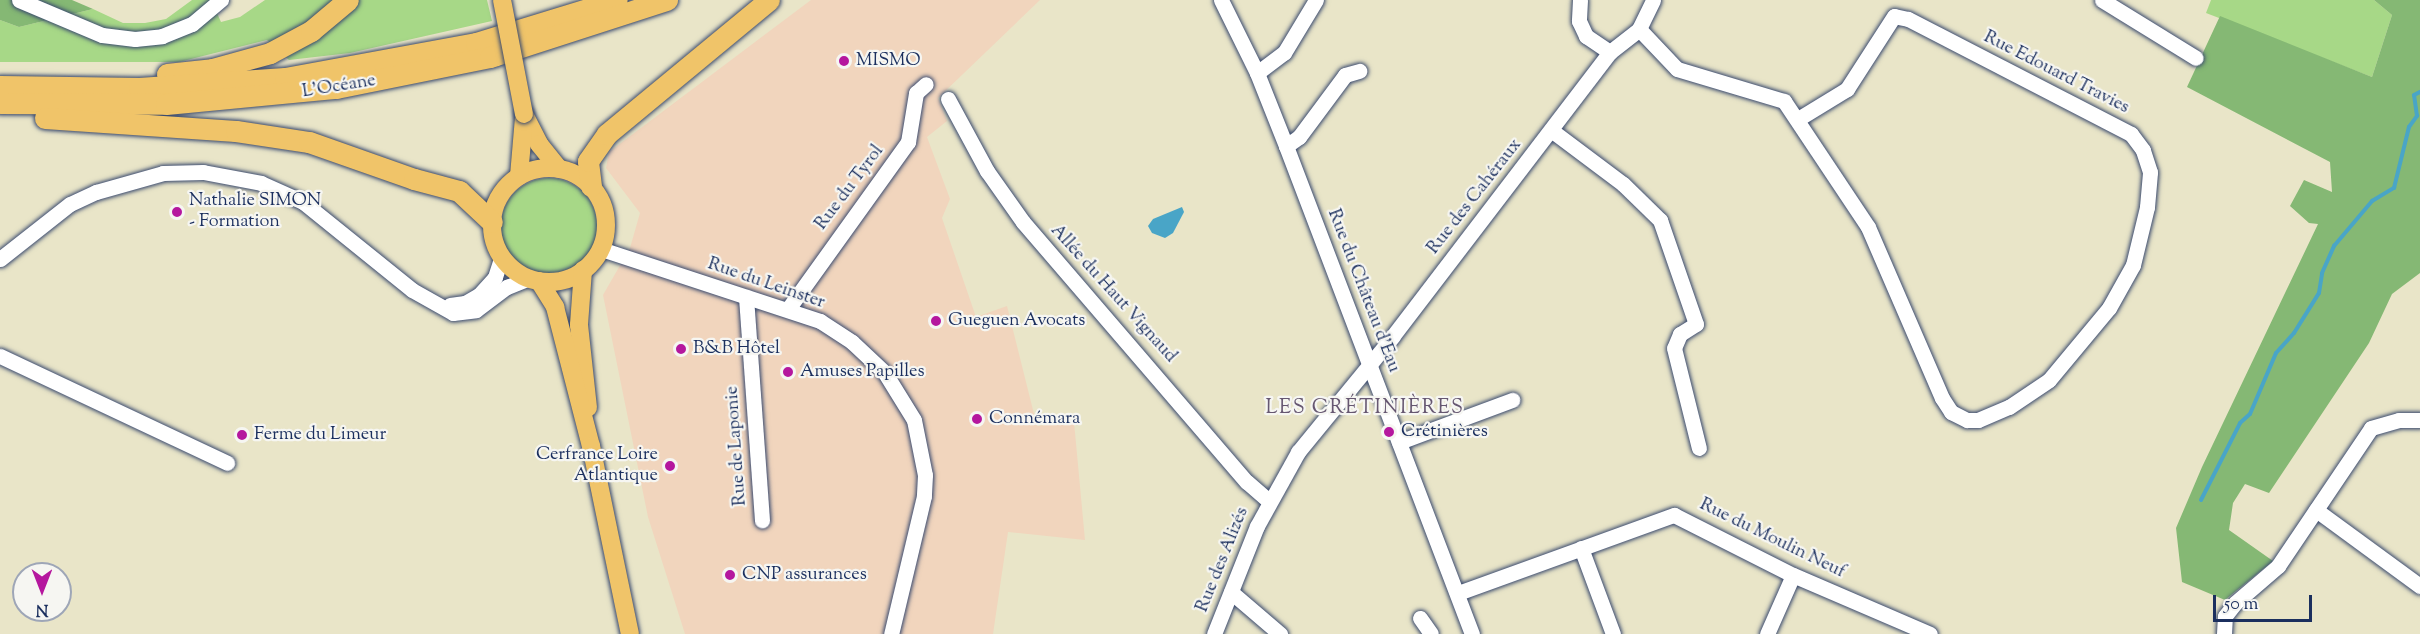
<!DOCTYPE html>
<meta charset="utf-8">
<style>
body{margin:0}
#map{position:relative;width:2420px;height:634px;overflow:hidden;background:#e9e5c8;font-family:"Sorts Mill Goudy",serif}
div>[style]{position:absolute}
.built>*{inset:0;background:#f1d5bd}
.green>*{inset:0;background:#a7d887}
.round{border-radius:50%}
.forest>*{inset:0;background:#85b874}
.water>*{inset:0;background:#49a5c7}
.stream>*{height:4px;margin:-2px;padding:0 2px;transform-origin:2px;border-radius:2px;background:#49a5c7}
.roads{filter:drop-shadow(0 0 2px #3a4a6e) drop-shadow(0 0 2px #3a4a6e)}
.minor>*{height:15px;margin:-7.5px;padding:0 7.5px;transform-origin:7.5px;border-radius:7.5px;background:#fff}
.major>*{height:18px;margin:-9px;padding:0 9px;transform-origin:9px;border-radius:9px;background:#f0c469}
.major>.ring{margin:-9px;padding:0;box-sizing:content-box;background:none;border:18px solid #f0c469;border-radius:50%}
.highway>*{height:21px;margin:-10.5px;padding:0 10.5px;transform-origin:10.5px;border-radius:10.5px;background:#f0c469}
.bridges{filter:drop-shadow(0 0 2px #3a4a6e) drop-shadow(0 0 2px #3a4a6e)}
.major-bridge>*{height:18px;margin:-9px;padding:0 9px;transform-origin:9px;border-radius:9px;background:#f0c469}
.dots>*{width:16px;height:16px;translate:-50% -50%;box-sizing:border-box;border:3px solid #f6f6f2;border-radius:50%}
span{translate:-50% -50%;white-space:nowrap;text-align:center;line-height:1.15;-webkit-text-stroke:4.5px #f6f6f2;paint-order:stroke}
.poi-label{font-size:18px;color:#1b2f5e}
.left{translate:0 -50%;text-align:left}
.right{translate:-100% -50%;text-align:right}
.street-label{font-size:18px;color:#1b2f5e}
.neighbourhood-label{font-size:20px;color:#665771;letter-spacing:1.5px}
.north{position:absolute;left:12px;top:562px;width:60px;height:60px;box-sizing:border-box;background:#f6f6f2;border:2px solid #9ea6b7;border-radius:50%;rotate:180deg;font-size:16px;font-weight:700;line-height:24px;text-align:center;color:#1b2f5e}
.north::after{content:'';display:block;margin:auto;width:21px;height:27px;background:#b5179e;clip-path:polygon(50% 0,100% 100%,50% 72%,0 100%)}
.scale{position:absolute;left:2213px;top:595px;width:99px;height:27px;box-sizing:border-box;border:3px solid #1b2f5e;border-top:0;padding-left:8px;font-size:18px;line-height:21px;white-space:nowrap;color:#1b2f5e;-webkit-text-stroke:4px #f6f6f2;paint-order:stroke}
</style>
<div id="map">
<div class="built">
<i style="clip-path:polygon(811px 0,1040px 0,938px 98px,947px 121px,927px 137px,950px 199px,942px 218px,976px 317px,1007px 306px,1037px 426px,1074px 422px,1085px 540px,1008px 532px,993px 634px,685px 634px,648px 517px,603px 295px,630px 248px,640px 213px,606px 168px,609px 152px)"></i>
</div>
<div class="green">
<i style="clip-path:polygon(192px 0,211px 0,221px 22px,240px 17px,265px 0,487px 0,492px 21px,350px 53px,289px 60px,267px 40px,179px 62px,0 62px,0 20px,19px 27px,93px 9px,123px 23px,145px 23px,166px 19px)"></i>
<i style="clip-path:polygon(2211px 0,2374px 0,2392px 15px,2372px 77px,2206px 13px)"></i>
<i class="round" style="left:501px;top:178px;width:96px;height:96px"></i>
</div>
<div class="forest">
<i style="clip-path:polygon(0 0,72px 0,93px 9px,19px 27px,0 20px)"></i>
<i style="clip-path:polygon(2374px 0,2420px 0,2420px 273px,2392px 294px,2369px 343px,2269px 493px,2245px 484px,2233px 503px,2229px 530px,2273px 561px,2225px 600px,2182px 582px,2176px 528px,2202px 467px,2318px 224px,2309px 223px,2290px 206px,2304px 180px,2332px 192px,2330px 162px,2187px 87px,2220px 16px,2372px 77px,2392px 15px)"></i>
</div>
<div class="water">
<i style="clip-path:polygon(1182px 207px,1184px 212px,1173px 233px,1165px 238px,1152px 233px,1148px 226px,1153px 219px)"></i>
</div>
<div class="stream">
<i style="left:2201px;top:500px;width:86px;rotate:-63.1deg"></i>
<i style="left:2240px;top:423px;width:13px;rotate:-42deg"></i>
<i style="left:2250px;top:414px;width:66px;rotate:-66.9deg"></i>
<i style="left:2276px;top:353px;width:27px;rotate:-48deg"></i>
<i style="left:2294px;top:333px;width:47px;rotate:-58deg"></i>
<i style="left:2319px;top:293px;width:20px;rotate:-81deg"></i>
<i style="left:2322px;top:273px;width:30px;rotate:-66deg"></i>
<i style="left:2334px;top:246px;width:59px;rotate:-49.8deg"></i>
<i style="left:2372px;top:201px;width:26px;rotate:-31deg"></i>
<i style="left:2394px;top:188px;width:63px;rotate:-76.2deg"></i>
<i style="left:2409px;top:127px;width:14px;rotate:-54deg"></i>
<i style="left:2417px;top:116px;width:21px;rotate:-98deg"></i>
<i style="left:2414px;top:95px;width:7px;rotate:-27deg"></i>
</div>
<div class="roads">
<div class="minor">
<i style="left:19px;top:0;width:90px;rotate:22.9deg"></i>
<i style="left:102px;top:35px;width:33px;rotate:7deg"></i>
<i style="left:135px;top:39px;width:27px;rotate:-6deg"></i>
<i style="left:162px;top:36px;width:32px;rotate:-22deg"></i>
<i style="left:192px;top:24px;width:38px;rotate:-40deg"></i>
<i style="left:1221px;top:0;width:81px;rotate:63.7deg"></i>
<i style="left:1257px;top:73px;width:79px;rotate:68.3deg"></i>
<i style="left:1286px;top:146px;width:522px;rotate:69.14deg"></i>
<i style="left:1580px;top:0;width:21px;rotate:93deg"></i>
<i style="left:1579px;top:21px;width:17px;rotate:65deg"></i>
<i style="left:1586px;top:36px;width:29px;rotate:34deg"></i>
<i style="left:2102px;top:0;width:110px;rotate:31.7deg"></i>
<i style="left:1639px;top:29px;width:55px;rotate:46.5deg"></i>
<i style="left:1677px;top:69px;width:112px;rotate:16.7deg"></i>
<i style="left:1784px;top:101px;width:151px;rotate:56.3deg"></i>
<i style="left:1868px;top:227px;width:186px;rotate:66.6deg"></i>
<i style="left:1942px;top:398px;width:17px;rotate:57deg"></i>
<i style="left:1951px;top:412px;width:18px;rotate:27deg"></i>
<i style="left:1967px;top:420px;width:11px"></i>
<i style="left:1978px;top:420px;width:34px;rotate:-23deg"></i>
<i style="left:2009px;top:407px;width:48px;rotate:-34deg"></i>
<i style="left:2049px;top:380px;width:94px;rotate:-50.2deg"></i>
<i style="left:2109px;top:308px;width:49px;rotate:-60.8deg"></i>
<i style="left:2133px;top:265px;width:60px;rotate:-76.4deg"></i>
<i style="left:2147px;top:207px;width:35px;rotate:-85deg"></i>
<i style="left:2150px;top:172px;width:23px;rotate:-108deg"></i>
<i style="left:2143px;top:150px;width:20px;rotate:-127deg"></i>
<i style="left:2131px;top:134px;width:251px;rotate:-152.7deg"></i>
<i style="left:1908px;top:19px;width:14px;rotate:-168deg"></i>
<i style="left:1894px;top:16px;width:87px;rotate:122.8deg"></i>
<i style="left:1847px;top:89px;width:57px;rotate:148.5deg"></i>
<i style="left:1257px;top:73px;width:34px;rotate:-37deg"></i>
<i style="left:1284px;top:53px;width:62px;rotate:-58.9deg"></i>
<i style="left:948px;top:99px;width:82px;rotate:61.6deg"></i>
<i style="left:987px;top:171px;width:62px;rotate:54.8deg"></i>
<i style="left:1023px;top:222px;width:343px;rotate:49.3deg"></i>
<i style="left:1247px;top:482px;width:29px;rotate:41deg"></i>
<i style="left:1551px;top:130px;width:90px;rotate:36.9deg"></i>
<i style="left:1623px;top:184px;width:52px;rotate:44.2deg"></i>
<i style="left:1660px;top:220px;width:110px;rotate:70.9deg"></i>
<i style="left:1696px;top:324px;width:19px;rotate:148deg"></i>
<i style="left:1680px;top:334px;width:15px;rotate:113deg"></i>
<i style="left:1674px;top:348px;width:103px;rotate:76deg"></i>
<i style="left:1286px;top:146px;width:16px;rotate:-35deg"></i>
<i style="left:1299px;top:137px;width:77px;rotate:-53.4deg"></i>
<i style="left:1345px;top:75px;width:15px;rotate:-16deg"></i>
<i style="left:601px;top:249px;width:231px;rotate:18.2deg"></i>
<i style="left:820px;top:321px;width:38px;rotate:33deg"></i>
<i style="left:852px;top:342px;width:45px;rotate:43.2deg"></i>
<i style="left:885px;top:373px;width:55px;rotate:58.3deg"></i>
<i style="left:914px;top:420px;width:56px;rotate:78.7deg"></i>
<i style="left:925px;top:475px;width:21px;rotate:93deg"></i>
<i style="left:924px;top:496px;width:142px;rotate:103.4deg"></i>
<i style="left:0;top:259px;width:89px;rotate:-38.2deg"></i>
<i style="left:70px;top:204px;width:29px;rotate:-25deg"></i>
<i style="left:96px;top:192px;width:70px;rotate:-15.8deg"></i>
<i style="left:163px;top:173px;width:40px;rotate:-1.4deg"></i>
<i style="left:203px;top:172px;width:59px;rotate:10.7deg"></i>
<i style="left:261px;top:183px;width:46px;rotate:24.3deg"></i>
<i style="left:303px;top:202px;width:140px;rotate:38.9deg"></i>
<i style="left:412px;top:290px;width:47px;rotate:29.3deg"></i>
<i style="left:453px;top:313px;width:23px;rotate:-7deg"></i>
<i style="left:476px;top:310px;width:39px;rotate:-37deg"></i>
<i style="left:507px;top:287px;width:24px;rotate:-22deg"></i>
<i style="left:746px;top:297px;width:224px;rotate:85.9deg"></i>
<i style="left:450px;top:305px;width:15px;rotate:-8deg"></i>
<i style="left:465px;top:303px;width:16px;rotate:-30deg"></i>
<i style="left:479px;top:295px;width:24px;rotate:-48deg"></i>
<i style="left:495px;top:277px;width:22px;rotate:-72deg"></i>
<i style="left:788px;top:309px;width:206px;rotate:-54.3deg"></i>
<i style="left:908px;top:142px;width:50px;rotate:-80.7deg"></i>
<i style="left:916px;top:93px;width:13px;rotate:-42deg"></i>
<i style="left:0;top:356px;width:251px;rotate:25.2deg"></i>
<i style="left:1399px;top:442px;width:121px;rotate:-20.4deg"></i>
<i style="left:2316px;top:510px;width:129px;rotate:36.2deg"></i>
<i style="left:1581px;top:548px;width:92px;rotate:69.6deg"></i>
<i style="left:1231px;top:592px;width:65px;rotate:40.6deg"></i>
<i style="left:1458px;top:593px;width:230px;rotate:-19.9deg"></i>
<i style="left:1674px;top:515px;width:133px;rotate:26.8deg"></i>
<i style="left:1793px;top:575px;width:149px;rotate:23.3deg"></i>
<i style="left:1420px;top:618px;width:19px;rotate:55deg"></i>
<i style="left:1214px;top:634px;width:116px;rotate:-68.3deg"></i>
<i style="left:1257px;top:526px;width:85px;rotate:-61deg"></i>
<i style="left:1298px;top:452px;width:149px;rotate:-50.7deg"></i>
<i style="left:1392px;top:337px;width:359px;rotate:-52.6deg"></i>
<i style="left:1610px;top:52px;width:37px;rotate:-38deg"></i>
<i style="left:1639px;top:29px;width:32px;rotate:-64deg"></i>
<i style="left:1767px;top:634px;width:64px;rotate:-66.2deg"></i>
<i style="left:2224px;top:634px;width:18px;rotate:-87deg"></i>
<i style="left:2225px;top:616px;width:16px;rotate:-52deg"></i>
<i style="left:2235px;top:603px;width:57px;rotate:-40.7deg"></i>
<i style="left:2278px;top:566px;width:166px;rotate:-56deg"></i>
<i style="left:2371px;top:428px;width:29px;rotate:-16deg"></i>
<i style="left:2399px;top:420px;width:21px"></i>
</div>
<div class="major">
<i style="left:524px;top:114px;width:34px;rotate:63deg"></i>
<i style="left:539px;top:144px;width:32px;rotate:51deg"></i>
<i class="ring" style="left:492px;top:168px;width:96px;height:96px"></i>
<i style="left:519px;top:176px;width:58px;rotate:-85.1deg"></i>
<i style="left:583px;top:270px;width:55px;rotate:94.2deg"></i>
<i style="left:579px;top:325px;width:83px;rotate:83.8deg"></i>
<i style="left:539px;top:281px;width:31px;rotate:58deg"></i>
<i style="left:555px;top:307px;width:144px;rotate:75.5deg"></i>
<i style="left:591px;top:446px;width:192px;rotate:78.3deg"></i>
</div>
<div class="highway">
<i style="left:167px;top:74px;width:45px;rotate:-6.3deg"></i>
<i style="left:212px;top:69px;width:60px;rotate:-15.4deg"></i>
<i style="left:270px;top:53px;width:47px;rotate:-28.2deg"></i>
<i style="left:311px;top:31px;width:48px;rotate:-40deg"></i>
<i style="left:0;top:86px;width:139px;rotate:0.8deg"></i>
<i style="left:139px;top:88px;width:146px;rotate:-3.9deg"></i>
<i style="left:285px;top:78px;width:194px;rotate:-10.4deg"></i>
<i style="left:476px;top:43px;width:147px;rotate:-17deg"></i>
<i style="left:0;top:103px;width:166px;rotate:0.3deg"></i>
<i style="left:166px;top:104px;width:171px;rotate:-5.4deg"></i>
<i style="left:336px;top:88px;width:157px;rotate:-11.4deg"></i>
<i style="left:490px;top:57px;width:186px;rotate:-17.9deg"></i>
<i style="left:45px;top:118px;width:191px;rotate:3.9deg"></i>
<i style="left:236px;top:131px;width:74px;rotate:8.6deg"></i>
<i style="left:309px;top:142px;width:111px;rotate:19.4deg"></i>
<i style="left:414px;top:179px;width:47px;rotate:14.9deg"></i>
<i style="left:459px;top:191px;width:45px;rotate:43.2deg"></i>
<i style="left:591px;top:186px;width:25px;rotate:-97deg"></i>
<i style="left:588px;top:161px;width:33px;rotate:-55deg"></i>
<i style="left:607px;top:134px;width:210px;rotate:-39.6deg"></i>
</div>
</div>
<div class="bridges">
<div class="major-bridge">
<i style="left:502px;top:0;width:116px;rotate:79.1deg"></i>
</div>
</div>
<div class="dots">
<i style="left:844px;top:61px;background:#b5179e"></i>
<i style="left:177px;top:212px;background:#b5179e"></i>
<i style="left:936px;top:321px;background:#b5179e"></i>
<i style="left:681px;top:349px;background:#b5179e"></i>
<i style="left:788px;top:372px;background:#b5179e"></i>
<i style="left:977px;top:419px;background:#b5179e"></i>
<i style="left:1389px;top:432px;background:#b5179e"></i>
<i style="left:242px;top:435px;background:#b5179e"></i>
<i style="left:670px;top:466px;background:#b5179e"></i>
<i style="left:730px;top:575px;background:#b5179e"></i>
</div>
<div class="poi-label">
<span class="left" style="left:856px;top:61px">MISMO</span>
<span class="left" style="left:189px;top:212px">Nathalie SIMON<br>- Formation</span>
<span class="left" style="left:948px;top:321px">Gueguen Avocats</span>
<span class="left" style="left:693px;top:349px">B&amp;B Hôtel</span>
<span class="left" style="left:800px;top:372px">Amuses Papilles</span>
<span class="left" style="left:989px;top:419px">Connémara</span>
<span class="left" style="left:1401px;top:432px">Crétinières</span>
<span class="left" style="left:254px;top:435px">Ferme du Limeur</span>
<span class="right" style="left:658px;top:466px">Cerfrance Loire<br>Atlantique</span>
<span class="left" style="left:742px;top:575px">CNP assurances</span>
</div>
<div class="street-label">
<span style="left:2056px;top:73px;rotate:27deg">Rue Edouard Travies</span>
<span style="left:339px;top:87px;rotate:-9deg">L’Océane</span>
<span style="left:850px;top:188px;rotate:-53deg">Rue du Tyrol</span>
<span style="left:1475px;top:197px;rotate:-52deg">Rue des Cahéraux</span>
<span style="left:766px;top:284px;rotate:19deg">Rue du Leinster</span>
<span style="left:1363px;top:291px;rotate:69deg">Rue du Château d'Eau</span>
<span style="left:1113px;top:294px;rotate:48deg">Allée du Haut Vignaud</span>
<span style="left:737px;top:446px;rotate:-94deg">Rue de Laponie</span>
<span style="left:1772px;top:539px;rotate:26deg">Rue du Moulin Neuf</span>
<span style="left:1223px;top:560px;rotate:-68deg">Rue des Alizés</span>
</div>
<div class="neighbourhood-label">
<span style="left:1365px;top:408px">LES CRÉTINIÈRES</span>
</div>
<div class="north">N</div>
<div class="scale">50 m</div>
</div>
